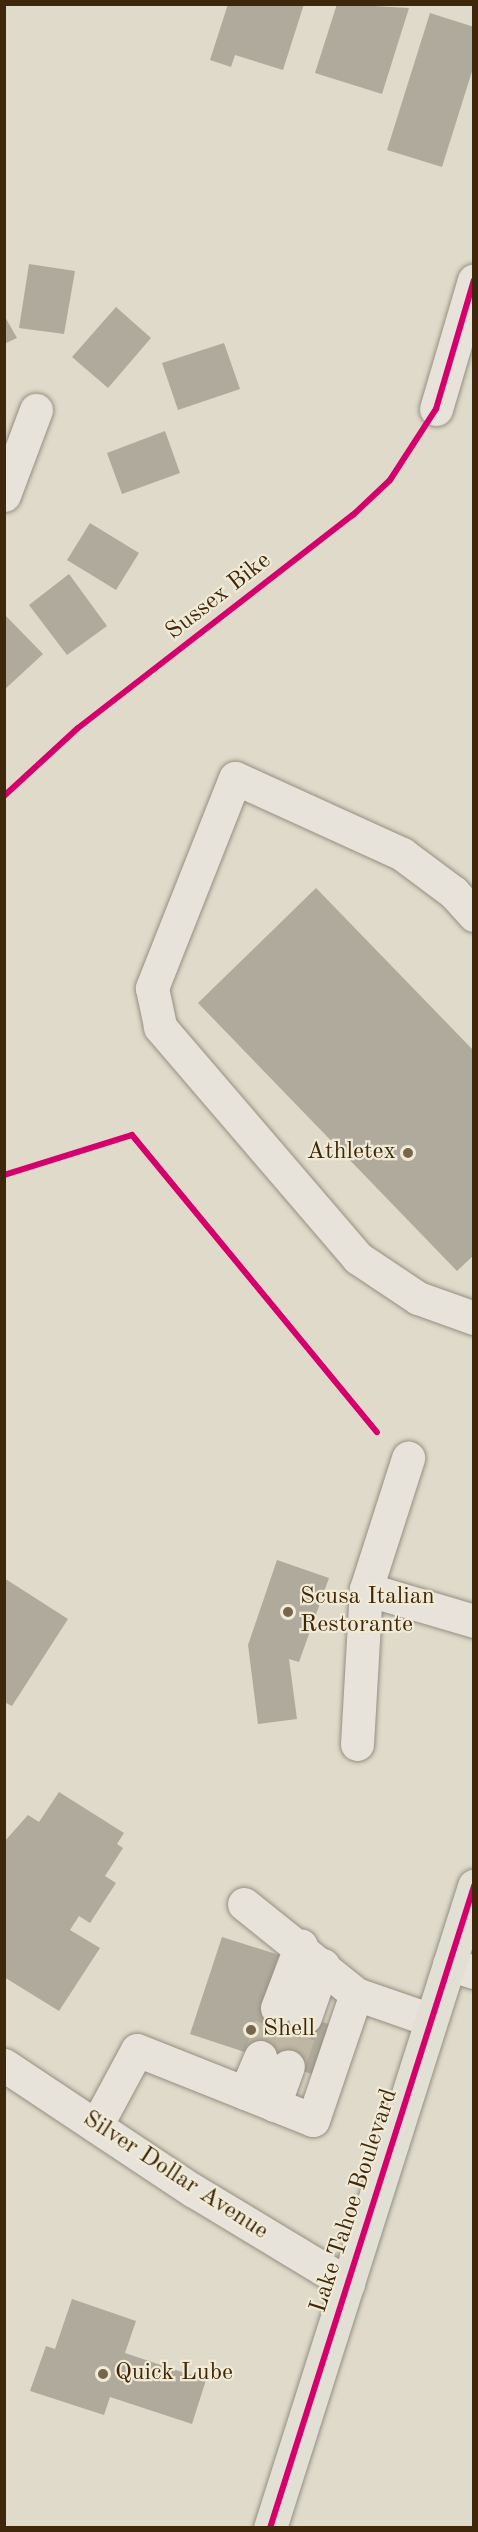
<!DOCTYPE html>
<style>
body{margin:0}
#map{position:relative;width:478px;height:2532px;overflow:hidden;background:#dfdac9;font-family:"Old Standard TT",serif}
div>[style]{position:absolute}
.building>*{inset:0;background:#afaa9c}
.minor-tunnel>*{height:33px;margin-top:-16.5px;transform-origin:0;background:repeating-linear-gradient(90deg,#bfb6a3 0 33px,transparent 0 49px)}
.roads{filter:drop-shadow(0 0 2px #958f82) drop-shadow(0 0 2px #958f82)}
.minor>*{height:33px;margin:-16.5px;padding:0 16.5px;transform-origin:16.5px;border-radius:16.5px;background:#e7e3db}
.highway>*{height:33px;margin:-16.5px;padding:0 16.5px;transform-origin:16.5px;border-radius:16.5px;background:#e2dfd5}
.cycleway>*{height:6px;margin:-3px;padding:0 3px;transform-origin:3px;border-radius:3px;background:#d6006c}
.dots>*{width:16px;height:16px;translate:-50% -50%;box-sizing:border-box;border:3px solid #f0ead6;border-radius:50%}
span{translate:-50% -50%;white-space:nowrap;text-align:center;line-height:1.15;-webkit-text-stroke:4.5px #f0ead6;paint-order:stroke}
.street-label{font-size:24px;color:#3e270a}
.poi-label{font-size:24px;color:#3e270a}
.right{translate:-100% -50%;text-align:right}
.left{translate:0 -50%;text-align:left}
.frame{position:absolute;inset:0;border:6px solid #3e270a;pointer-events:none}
</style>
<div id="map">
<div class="building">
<i style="clip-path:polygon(228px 4px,304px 4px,283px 70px,235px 55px,231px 67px,210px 60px)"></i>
<i style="clip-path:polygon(337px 4px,409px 8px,382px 94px,315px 73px)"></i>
<i style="clip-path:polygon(430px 13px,474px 27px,474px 65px,442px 167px,387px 150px)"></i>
<i style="clip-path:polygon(29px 264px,75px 271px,64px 334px,19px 328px)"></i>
<i style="clip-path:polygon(116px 307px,151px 338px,108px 388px,72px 357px)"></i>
<i style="clip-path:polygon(4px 315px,17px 338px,4px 344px)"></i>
<i style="clip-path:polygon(224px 343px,240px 389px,178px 410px,162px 363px)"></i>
<i style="clip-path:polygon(165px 431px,180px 473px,122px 494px,107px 453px)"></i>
<i style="clip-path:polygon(90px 523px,139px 553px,116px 590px,67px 560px)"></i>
<i style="clip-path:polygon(69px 574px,107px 626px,67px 655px,29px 605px)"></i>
<i style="clip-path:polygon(4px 614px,43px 654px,4px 690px)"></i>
<i style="clip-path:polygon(316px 888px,474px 1051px,474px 1255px,457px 1271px,198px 1003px)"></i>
<i style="clip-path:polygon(277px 1560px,329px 1578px,299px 1662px,289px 1659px,297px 1719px,258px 1724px,248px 1645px)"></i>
<i style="clip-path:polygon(4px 1578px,68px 1619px,12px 1706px,4px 1702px)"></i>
<i style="clip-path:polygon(59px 1792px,124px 1833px,117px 1844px,123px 1848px,105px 1876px,116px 1883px,90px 1923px,79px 1916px,70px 1930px,100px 1948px,59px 2011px,4px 1977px,4px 1842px,28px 1815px,39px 1822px)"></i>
<i style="clip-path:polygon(222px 1937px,279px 1955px,263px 2003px,335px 2026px,318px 2076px,190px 2034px)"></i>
<i style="clip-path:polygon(72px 2299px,136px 2321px,125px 2353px,206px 2380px,192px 2424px,110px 2397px,104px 2415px,30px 2391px,46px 2346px,55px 2349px)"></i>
</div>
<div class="minor-tunnel">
<i style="left:260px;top:2057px;width:52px;rotate:-70.9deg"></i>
<i style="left:288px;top:2066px;width:52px;rotate:-70.9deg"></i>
</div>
<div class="roads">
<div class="minor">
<i style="left:436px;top:409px;width:134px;rotate:-73.6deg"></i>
<i style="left:4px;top:495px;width:91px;rotate:-69.4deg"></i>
<i style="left:474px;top:915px;width:31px;rotate:-132deg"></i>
<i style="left:453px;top:892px;width:64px;rotate:-143.3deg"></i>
<i style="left:402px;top:854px;width:183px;rotate:-155.5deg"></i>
<i style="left:235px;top:778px;width:226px;rotate:111.6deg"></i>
<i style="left:152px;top:988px;width:40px;rotate:78deg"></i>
<i style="left:160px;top:1027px;width:304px;rotate:49.4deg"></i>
<i style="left:358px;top:1258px;width:72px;rotate:33.7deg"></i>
<i style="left:418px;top:1298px;width:59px;rotate:19.7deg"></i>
<i style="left:366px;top:1589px;width:113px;rotate:16.5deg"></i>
<i style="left:357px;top:1744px;width:155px;rotate:-86.7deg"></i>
<i style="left:366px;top:1589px;width:138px;rotate:-72.2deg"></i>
<i style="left:244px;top:1904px;width:144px;rotate:38.8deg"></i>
<i style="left:356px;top:1994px;width:79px;rotate:19.1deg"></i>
<i style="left:449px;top:1964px;width:26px;rotate:18deg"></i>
<i style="left:277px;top:2008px;width:67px;rotate:-69.1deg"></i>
<i style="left:305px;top:2017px;width:55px;rotate:-70.9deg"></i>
<i style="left:4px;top:2065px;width:228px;rotate:33.6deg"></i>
<i style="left:194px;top:2191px;width:180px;rotate:31.1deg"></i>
<i style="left:245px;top:2093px;width:39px;rotate:-67deg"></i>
<i style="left:274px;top:2105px;width:41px;rotate:-70.3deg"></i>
<i style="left:96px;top:2126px;width:86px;rotate:-61.7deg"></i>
<i style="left:137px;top:2050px;width:189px;rotate:21.7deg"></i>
<i style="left:313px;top:2120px;width:133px;rotate:-71.2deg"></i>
</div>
<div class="highway">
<i style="left:270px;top:2528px;width:674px;rotate:-72.37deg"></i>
</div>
</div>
<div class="cycleway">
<i style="left:4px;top:796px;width:100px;rotate:-42.6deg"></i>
<i style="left:78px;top:728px;width:348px;rotate:-37.8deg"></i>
<i style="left:353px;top:515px;width:51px;rotate:-43.4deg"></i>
<i style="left:390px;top:480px;width:85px;rotate:-57.1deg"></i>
<i style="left:436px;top:409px;width:134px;rotate:-73.6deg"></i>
<i style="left:4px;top:1175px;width:134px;rotate:-17.4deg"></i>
<i style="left:132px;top:1135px;width:385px;rotate:50.5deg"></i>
<i style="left:270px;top:2528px;width:674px;rotate:-72.37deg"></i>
</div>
<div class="dots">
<i style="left:408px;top:1153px;background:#76664d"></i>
<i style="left:288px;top:1612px;background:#76664d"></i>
<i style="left:251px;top:2030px;background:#76664d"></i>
<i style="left:103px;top:2374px;background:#76664d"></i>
</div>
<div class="street-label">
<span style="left:219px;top:597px;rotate:-38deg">Sussex Bike</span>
<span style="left:175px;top:2176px;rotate:33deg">Silver Dollar Avenue</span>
<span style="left:355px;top:2201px;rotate:-72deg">Lake Tahoe Boulevard</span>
</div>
<div class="poi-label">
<span class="right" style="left:396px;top:1153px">Athletex</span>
<span class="left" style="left:300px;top:1612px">Scusa Italian<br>Restorante</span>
<span class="left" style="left:263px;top:2030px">Shell</span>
<span class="left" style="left:115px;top:2374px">Quick Lube</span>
</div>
<div class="frame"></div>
</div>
